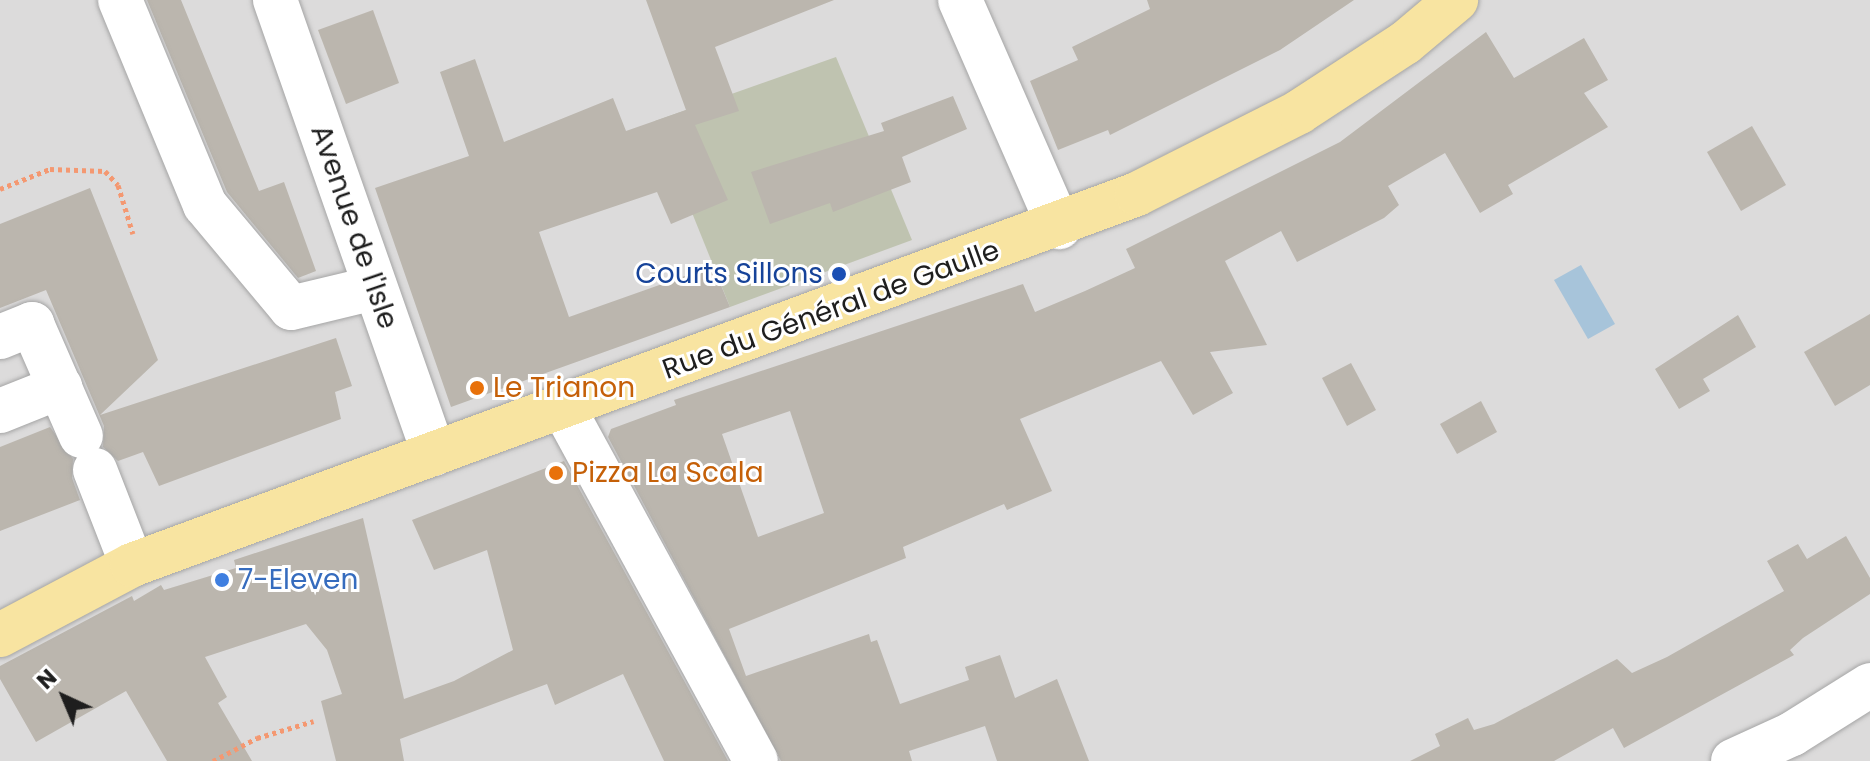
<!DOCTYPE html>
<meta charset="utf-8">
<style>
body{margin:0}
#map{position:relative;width:1870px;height:761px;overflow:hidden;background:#efede5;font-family:Poppins,sans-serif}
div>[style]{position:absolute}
.residential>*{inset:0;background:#dcdbdb}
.construction>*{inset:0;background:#bfc3b0}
.water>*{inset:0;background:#a7c4da}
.building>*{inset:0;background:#bbb6ae}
.path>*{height:5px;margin-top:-2.5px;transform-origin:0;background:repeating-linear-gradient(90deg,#f49871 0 4px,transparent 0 8px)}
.roads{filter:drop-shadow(0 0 2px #a5a5a5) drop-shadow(0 0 2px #a5a5a5)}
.minor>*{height:44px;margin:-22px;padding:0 22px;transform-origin:22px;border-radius:22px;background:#fff}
.major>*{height:44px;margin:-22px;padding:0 22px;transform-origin:22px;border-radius:22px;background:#f8e4a1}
.dots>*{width:22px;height:22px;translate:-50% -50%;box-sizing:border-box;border:4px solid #fff;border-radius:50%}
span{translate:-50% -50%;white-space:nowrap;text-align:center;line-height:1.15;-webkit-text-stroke:6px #fff;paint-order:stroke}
.street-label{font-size:28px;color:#1e1e1e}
.transit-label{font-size:28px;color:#164399}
.right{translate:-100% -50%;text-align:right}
.food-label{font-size:28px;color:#c56008}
.left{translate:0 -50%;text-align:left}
.shop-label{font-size:28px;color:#366cbe}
.north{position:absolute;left:24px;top:657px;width:80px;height:80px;-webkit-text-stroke:6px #fff;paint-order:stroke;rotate:316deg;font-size:22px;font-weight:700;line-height:32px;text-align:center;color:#1e1e1e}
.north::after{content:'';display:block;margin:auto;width:28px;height:36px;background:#1e1e1e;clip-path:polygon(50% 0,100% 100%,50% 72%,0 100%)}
</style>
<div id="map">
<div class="residential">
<i style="clip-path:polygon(0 0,1870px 0,1870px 761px,0 761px)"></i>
</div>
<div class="construction">
<i style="clip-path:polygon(836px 57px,912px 240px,730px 307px,655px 121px)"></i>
</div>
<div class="water">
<i style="clip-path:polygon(1581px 265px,1615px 324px,1588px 339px,1554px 280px)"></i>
</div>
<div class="building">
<i style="clip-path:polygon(147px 0,181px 0,259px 191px,284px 182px,316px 271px,298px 278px,227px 192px)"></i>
<i style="clip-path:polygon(646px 0,834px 0,715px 47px,739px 111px,695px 125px,728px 200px,671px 224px,657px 192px,539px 232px,569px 317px,713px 266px,730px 307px,451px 407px,375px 188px,469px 156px,440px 72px,475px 59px,504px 142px,613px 98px,626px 131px,686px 110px)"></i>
<i style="clip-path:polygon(1147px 0,1354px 0,1280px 50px,1110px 135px,1108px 130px,1058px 150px,1030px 81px,1078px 60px,1072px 47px,1150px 9px)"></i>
<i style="clip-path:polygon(373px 10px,399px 83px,346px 104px,318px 30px)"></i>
<i style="clip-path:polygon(evenodd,1486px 32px,1514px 78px,1584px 38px,1608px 80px,1584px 93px,1608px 127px,1508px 185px,1513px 194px,1480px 213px,1445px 153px,1388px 186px,1399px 205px,1384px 218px,1297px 262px,1281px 231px,1225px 261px,1267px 345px,1210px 352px,1233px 393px,1193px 415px,1161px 361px,1020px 419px,1052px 491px,1007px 510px,1004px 504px,903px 547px,906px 558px,729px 629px,746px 676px,869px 634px,871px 642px,877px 640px,900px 704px,969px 680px,965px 667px,1000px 655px,1015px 698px,1057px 679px,1089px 761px,997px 761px,985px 726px,909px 751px,912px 761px,781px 761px,608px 437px,611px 429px,676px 405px,674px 400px,1023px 284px,1035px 312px,1085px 291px,1135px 268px,1126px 249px,1340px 142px,1486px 32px,790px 411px,824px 513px,758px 537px,722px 434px,790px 411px)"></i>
<i style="clip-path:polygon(953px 96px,967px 129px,902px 157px,911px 182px,833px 212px,830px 203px,770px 224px,751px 172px,884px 131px,881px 123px)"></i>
<i style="clip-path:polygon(1752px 126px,1786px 185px,1741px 211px,1707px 152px)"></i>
<i style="clip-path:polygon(90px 188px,158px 360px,100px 415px,336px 338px,352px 386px,335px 392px,341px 419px,159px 486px,143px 452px,118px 461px,103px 447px,104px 426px,46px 290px,0 308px,0 224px)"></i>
<i style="clip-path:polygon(1870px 314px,1870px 385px,1835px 406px,1804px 352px)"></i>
<i style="clip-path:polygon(1738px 315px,1756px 347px,1703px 379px,1710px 391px,1679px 409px,1655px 369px)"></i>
<i style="clip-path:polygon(1351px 363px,1376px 410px,1347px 426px,1322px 378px)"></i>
<i style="clip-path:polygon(1481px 401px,1497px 432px,1457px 454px,1440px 424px)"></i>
<i style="clip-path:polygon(50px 427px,73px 459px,72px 478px,80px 500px,0 531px,0 447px)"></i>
<i style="clip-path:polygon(564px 461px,728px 761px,664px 761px,623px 674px,555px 705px,547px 684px,400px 739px,404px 761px,336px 761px,321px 701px,342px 694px,327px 650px,306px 624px,205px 657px,227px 697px,218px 703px,252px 761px,167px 761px,126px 691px,36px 742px,0 679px,0 666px,132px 596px,134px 601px,161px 585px,164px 590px,236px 568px,234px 560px,363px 518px,404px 699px,454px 681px,513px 650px,487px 550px,434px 570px,412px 520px)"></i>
<i style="clip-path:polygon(1846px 536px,1870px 578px,1870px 594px,1803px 638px,1790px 650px,1794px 655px,1624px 748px,1613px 728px,1554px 761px,1410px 761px,1440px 746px,1435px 734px,1468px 718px,1474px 730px,1494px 724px,1617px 659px,1632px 673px,1667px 657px,1784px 591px,1767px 561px,1798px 544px,1807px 559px)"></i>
</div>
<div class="path">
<i style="left:0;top:189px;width:54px;rotate:-21.8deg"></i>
<i style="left:50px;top:169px;width:55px;rotate:2.1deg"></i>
<i style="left:105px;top:171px;width:19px;rotate:47deg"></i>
<i style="left:118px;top:185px;width:51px;rotate:73deg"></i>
<i style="left:213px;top:761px;width:50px;rotate:-27.6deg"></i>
<i style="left:257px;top:738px;width:59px;rotate:-16.6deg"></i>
</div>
<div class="roads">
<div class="minor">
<i style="left:120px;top:0;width:222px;rotate:67.5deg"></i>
<i style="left:205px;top:205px;width:134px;rotate:50.1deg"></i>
<i style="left:291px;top:308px;width:85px;rotate:-13.5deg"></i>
<i style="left:275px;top:0;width:481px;rotate:70.7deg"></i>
<i style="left:960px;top:0;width:248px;rotate:66.4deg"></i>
<i style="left:0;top:337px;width:35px;rotate:-22deg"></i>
<i style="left:32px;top:324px;width:122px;rotate:66.4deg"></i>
<i style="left:563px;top:407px;width:403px;rotate:61.4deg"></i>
<i style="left:0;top:411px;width:65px;rotate:-21.8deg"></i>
<i style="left:95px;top:470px;width:102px;rotate:68.7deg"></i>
<i style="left:1733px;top:761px;width:65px;rotate:-24.6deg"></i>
<i style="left:1792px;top:734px;width:92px;rotate:-32.1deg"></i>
</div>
<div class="major">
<i style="left:0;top:635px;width:149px;rotate:-27.9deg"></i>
<i style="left:132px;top:565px;width:1071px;rotate:-20.26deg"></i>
<i style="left:1137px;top:194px;width:182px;rotate:-26.8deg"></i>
<i style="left:1299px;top:112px;width:126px;rotate:-33.1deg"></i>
<i style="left:1405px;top:43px;width:67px;rotate:-40.1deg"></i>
</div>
</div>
<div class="dots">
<i style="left:839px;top:274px;background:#1a4fb4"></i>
<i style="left:477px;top:388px;background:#e8710a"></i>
<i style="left:556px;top:473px;background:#e8710a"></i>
<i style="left:222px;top:580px;background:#3f7fe0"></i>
</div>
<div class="street-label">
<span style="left:354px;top:227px;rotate:71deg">Avenue de l'Isle</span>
<span style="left:831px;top:310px;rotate:-20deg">Rue du Général de Gaulle</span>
</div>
<div class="transit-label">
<span class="right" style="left:823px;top:274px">Courts Sillons</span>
</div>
<div class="food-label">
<span class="left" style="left:493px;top:388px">Le Trianon</span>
<span class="left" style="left:572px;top:473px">Pizza La Scala</span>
</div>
<div class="shop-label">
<span class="left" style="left:238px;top:580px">7-Eleven</span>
</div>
<div class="north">N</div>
</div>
